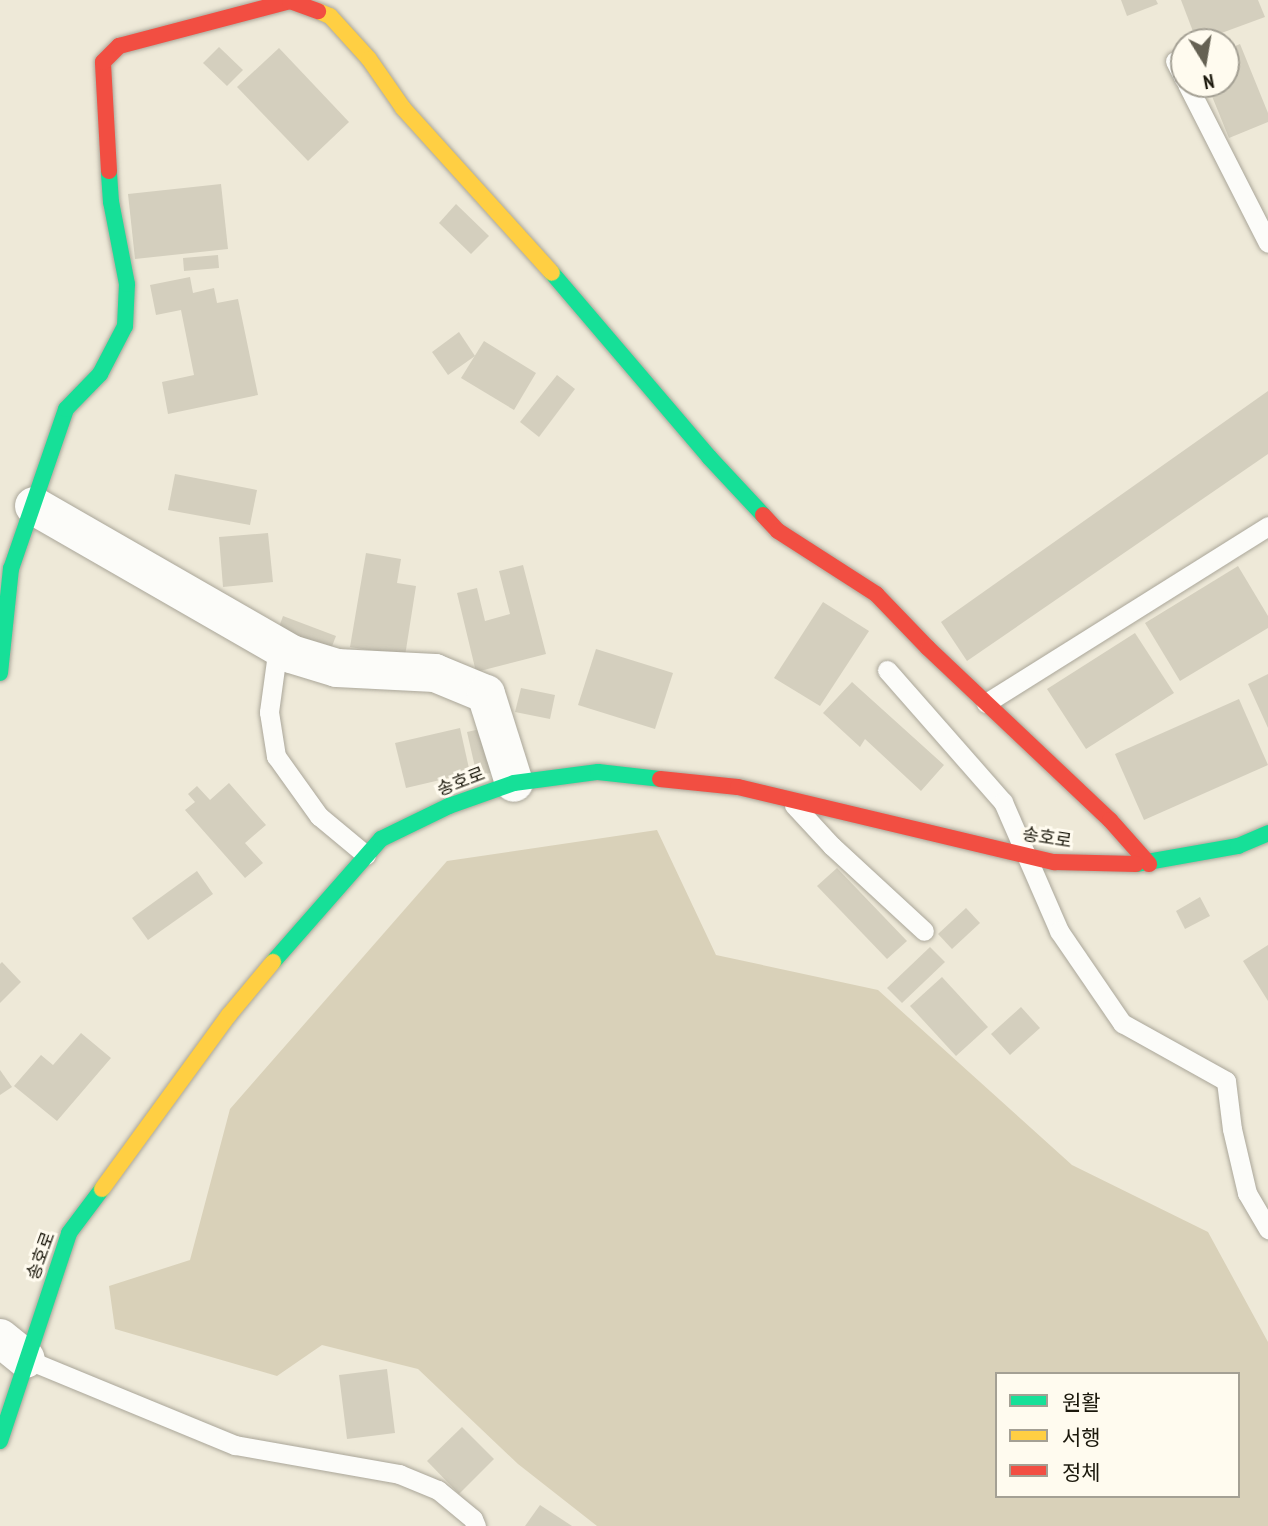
<!DOCTYPE html>
<meta charset="utf-8">
<style>
body{margin:0}
#map{position:relative;width:1268px;height:1526px;overflow:hidden;background:#eee9d8;font-family:"PT Sans Narrow","Noto Sans KR",sans-serif}
div>[style]{position:absolute}
.green>*{inset:0;background:#d9d1b9}
.building>*{inset:0;background:#d4cfbe}
.roads{filter:drop-shadow(0 0 2px #aaa699) drop-shadow(0 0 2px #aaa699)}
.lane>*{height:19px;margin:-9.5px;padding:0 9.5px;transform-origin:9.5px;border-radius:9.5px;background:#fcfcf9}
.street>*{height:38px;margin:-19px;padding:0 19px;transform-origin:19px;border-radius:19px;background:#fcfcf9}
.fast>*{height:16px;margin:-8px;padding:0 8px;transform-origin:8px;border-radius:8px;background:#16e098}
.slow>*{height:16px;margin:-8px;padding:0 8px;transform-origin:8px;border-radius:8px;background:#ffcf43}
.jam>*{height:16px;margin:-8px;padding:0 8px;transform-origin:8px;border-radius:8px;background:#f24e42}
span{translate:-50% -50%;white-space:nowrap;text-align:center;line-height:1.15;-webkit-text-stroke:6px #fffbef;paint-order:stroke}
.street-label{font-size:18px;color:#1b180c}
.legend{position:absolute;left:995px;top:1372px;width:245px;height:126px;box-sizing:border-box;background:#fffbef;border:2px solid #a4a094;margin:0;padding:9px 12px;list-style:none;font-size:21px;color:#1b180c}
.legend li{display:flex;align-items:center;gap:14px;height:35px}
.legend b{width:35px;border:2px solid #a4a094}
.north{position:absolute;left:1170px;top:28px;width:70px;height:70px;box-sizing:border-box;background:#fffbef;border:2px solid #a4a094;border-radius:50%;rotate:169deg;font-size:19px;font-weight:700;line-height:28px;text-align:center;color:#1b180c}
.north::after{content:'';display:block;margin:auto;width:24px;height:32px;background:#656153;clip-path:polygon(50% 0,100% 100%,50% 72%,0 100%)}
</style>
<div id="map">
<div class="green">
<i style="clip-path:polygon(evenodd,657px 830px,716px 955px,878px 990px,1072px 1165px,1208px 1232px,1268px 1342px,1268px 1526px,597px 1526px,518px 1464px,418px 1369px,322px 1345px,277px 1376px,115px 1329px,109px 1286px,190px 1260px,230px 1109px,447px 861px,657px 830px,997px 1374px,1238px 1374px,1238px 1496px,997px 1496px,997px 1374px)"></i>
</div>
<div class="building">
<i style="clip-path:polygon(1121px 0,1156px 0,1158px 4px,1127px 16px)"></i>
<i style="clip-path:polygon(1181px 0,1258px 0,1265px 17px,1197px 42px)"></i>
<i style="clip-path:polygon(1240px 44px,1268px 113px,1268px 122px,1229px 138px,1207px 84px,1226px 84px,1226px 50px)"></i>
<i style="clip-path:polygon(219px 47px,243px 70px,227px 86px,203px 63px)"></i>
<i style="clip-path:polygon(279px 48px,349px 122px,308px 161px,237px 87px)"></i>
<i style="clip-path:polygon(221px 184px,228px 249px,135px 259px,128px 194px)"></i>
<i style="clip-path:polygon(456px 204px,489px 236px,471px 254px,439px 223px)"></i>
<i style="clip-path:polygon(218px 255px,219px 268px,184px 271px,183px 258px)"></i>
<i style="clip-path:polygon(190px 277px,193px 293px,214px 288px,217px 303px,238px 299px,258px 395px,168px 414px,162px 382px,194px 375px,181px 310px,156px 315px,150px 285px)"></i>
<i style="clip-path:polygon(459px 332px,475px 356px,448px 375px,432px 352px)"></i>
<i style="clip-path:polygon(484px 341px,536px 373px,514px 410px,461px 378px)"></i>
<i style="clip-path:polygon(557px 375px,575px 389px,539px 437px,520px 422px)"></i>
<i style="clip-path:polygon(1268px 391px,1268px 454px,967px 661px,941px 622px)"></i>
<i style="clip-path:polygon(175px 474px,257px 490px,250px 525px,168px 510px)"></i>
<i style="clip-path:polygon(268px 533px,273px 582px,223px 587px,219px 537px)"></i>
<i style="clip-path:polygon(366px 553px,401px 559px,397px 583px,416px 586px,405px 656px,350px 647px)"></i>
<i style="clip-path:polygon(523px 565px,546px 654px,476px 672px,457px 593px,477px 588px,485px 621px,510px 614px,499px 571px)"></i>
<i style="clip-path:polygon(1238px 566px,1268px 616px,1268px 628px,1180px 681px,1145px 623px)"></i>
<i style="clip-path:polygon(823px 602px,869px 631px,820px 706px,774px 678px)"></i>
<i style="clip-path:polygon(283px 616px,336px 636px,329px 654px,277px 633px)"></i>
<i style="clip-path:polygon(1135px 633px,1174px 693px,1086px 749px,1047px 689px)"></i>
<i style="clip-path:polygon(596px 649px,673px 673px,655px 729px,578px 705px)"></i>
<i style="clip-path:polygon(1268px 674px,1268px 728px,1248px 684px)"></i>
<i style="clip-path:polygon(852px 682px,944px 765px,921px 791px,865px 739px,860px 747px,823px 713px)"></i>
<i style="clip-path:polygon(521px 688px,555px 695px,550px 719px,515px 712px)"></i>
<i style="clip-path:polygon(1239px 699px,1268px 765px,1144px 820px,1115px 754px)"></i>
<i style="clip-path:polygon(489px 727px,498px 771px,477px 776px,467px 732px)"></i>
<i style="clip-path:polygon(460px 728px,470px 773px,406px 788px,395px 743px)"></i>
<i style="clip-path:polygon(229px 783px,266px 825px,245px 843px,263px 863px,245px 878px,185px 810px,195px 802px,188px 794px,197px 786px,210px 800px)"></i>
<i style="clip-path:polygon(837px 868px,907px 941px,887px 959px,817px 886px)"></i>
<i style="clip-path:polygon(197px 871px,213px 894px,148px 940px,132px 918px)"></i>
<i style="clip-path:polygon(1200px 897px,1210px 916px,1185px 929px,1176px 911px)"></i>
<i style="clip-path:polygon(966px 908px,980px 923px,952px 949px,938px 934px)"></i>
<i style="clip-path:polygon(1268px 945px,1268px 1001px,1243px 961px)"></i>
<i style="clip-path:polygon(930px 947px,945px 962px,902px 1003px,887px 988px)"></i>
<i style="clip-path:polygon(2px 962px,21px 982px,0 1003px,0 964px)"></i>
<i style="clip-path:polygon(942px 977px,988px 1027px,956px 1056px,910px 1006px)"></i>
<i style="clip-path:polygon(1021px 1007px,1040px 1028px,1010px 1055px,991px 1034px)"></i>
<i style="clip-path:polygon(81px 1033px,111px 1058px,57px 1121px,14px 1086px,41px 1055px,53px 1065px)"></i>
<i style="clip-path:polygon(0 1070px,12px 1087px,0 1095px)"></i>
<i style="clip-path:polygon(387px 1369px,395px 1433px,347px 1439px,339px 1375px)"></i>
<i style="clip-path:polygon(462px 1427px,494px 1459px,459px 1494px,427px 1461px)"></i>
<i style="clip-path:polygon(540px 1505px,572px 1526px,525px 1526px)"></i>
</div>
<div class="roads">
<div class="lane">
<i style="left:1175px;top:61px;width:20px;rotate:63deg"></i>
<i style="left:1187px;top:84px;width:178px;rotate:63deg"></i>
<i style="left:278px;top:646px;width:67px;rotate:97.8deg"></i>
<i style="left:269px;top:712px;width:45px;rotate:81deg"></i>
<i style="left:276px;top:756px;width:74px;rotate:54.4deg"></i>
<i style="left:319px;top:816px;width:61px;rotate:39.7deg"></i>
<i style="left:887px;top:670px;width:176px;rotate:48.7deg"></i>
<i style="left:1003px;top:802px;width:141px;rotate:66.5deg"></i>
<i style="left:1059px;top:931px;width:112px;rotate:55.6deg"></i>
<i style="left:1122px;top:1023px;width:119px;rotate:29.1deg"></i>
<i style="left:1226px;top:1081px;width:48px;rotate:82.9deg"></i>
<i style="left:1232px;top:1129px;width:66px;rotate:76.8deg"></i>
<i style="left:1247px;top:1193px;width:42px;rotate:59.7deg"></i>
<i style="left:986px;top:703px;width:333px;rotate:-32.1deg"></i>
<i style="left:794px;top:805px;width:56px;rotate:47.2deg"></i>
<i style="left:832px;top:846px;width:125px;rotate:42.7deg"></i>
<i style="left:26px;top:1359px;width:226px;rotate:22.4deg"></i>
<i style="left:235px;top:1445px;width:167px;rotate:10deg"></i>
<i style="left:399px;top:1474px;width:42px;rotate:22.3deg"></i>
<i style="left:438px;top:1490px;width:45px;rotate:39.6deg"></i>
<i style="left:473px;top:1519px;width:8px;rotate:67deg"></i>
</div>
<div class="street">
<i style="left:34px;top:506px;width:297px;rotate:29.9deg"></i>
<i style="left:291px;top:654px;width:48px;rotate:16.9deg"></i>
<i style="left:337px;top:668px;width:98px;rotate:2.9deg"></i>
<i style="left:435px;top:673px;width:55px;rotate:22.4deg"></i>
<i style="left:486px;top:694px;width:93px;rotate:72.5deg"></i>
<i style="left:0;top:1338px;width:33px;rotate:39deg"></i>
</div>
<div class="fast">
<i style="left:552px;top:273px;width:242px;rotate:49.5deg"></i>
<i style="left:709px;top:457px;width:79px;rotate:47deg"></i>
<i style="left:0;top:673px;width:105px;rotate:-84deg"></i>
<i style="left:11px;top:569px;width:169px;rotate:-71deg"></i>
<i style="left:66px;top:409px;width:49px;rotate:-45.8deg"></i>
<i style="left:100px;top:374px;width:54px;rotate:-62.5deg"></i>
<i style="left:125px;top:326px;width:42px;rotate:-87.3deg"></i>
<i style="left:127px;top:284px;width:84px;rotate:-101deg"></i>
<i style="left:111px;top:202px;width:31px;rotate:-94deg"></i>
<i style="left:1136px;top:864px;width:104px;rotate:-10deg"></i>
<i style="left:1238px;top:846px;width:33px;rotate:-23deg"></i>
<i style="left:273px;top:962px;width:164px;rotate:-48.7deg"></i>
<i style="left:381px;top:839px;width:76px;rotate:-25.9deg"></i>
<i style="left:449px;top:806px;width:69px;rotate:-19.5deg"></i>
<i style="left:514px;top:783px;width:85px;rotate:-7.5deg"></i>
<i style="left:598px;top:772px;width:62px;rotate:6.4deg"></i>
<i style="left:0;top:1441px;width:219px;rotate:-71.6deg"></i>
<i style="left:69px;top:1233px;width:55px;rotate:-53.1deg"></i>
</div>
<div class="slow">
<i style="left:318px;top:11px;width:13px;rotate:23deg"></i>
<i style="left:330px;top:16px;width:58px;rotate:47.8deg"></i>
<i style="left:369px;top:59px;width:60px;rotate:55.2deg"></i>
<i style="left:403px;top:108px;width:222px;rotate:47.9deg"></i>
<i style="left:102px;top:1189px;width:215px;rotate:-53.9deg"></i>
<i style="left:229px;top:1015px;width:69px;rotate:-50.3deg"></i>
</div>
<div class="jam">
<i style="left:109px;top:171px;width:109px;rotate:-93.2deg"></i>
<i style="left:103px;top:62px;width:23px;rotate:-45deg"></i>
<i style="left:119px;top:46px;width:177px;rotate:-14.7deg"></i>
<i style="left:290px;top:1px;width:30px;rotate:20deg"></i>
<i style="left:763px;top:515px;width:22px;rotate:47deg"></i>
<i style="left:778px;top:531px;width:117px;rotate:32.7deg"></i>
<i style="left:876px;top:594px;width:75px;rotate:46.1deg"></i>
<i style="left:928px;top:648px;width:250px;rotate:43.4deg"></i>
<i style="left:1110px;top:820px;width:59px;rotate:48.4deg"></i>
<i style="left:660px;top:779px;width:78px;rotate:5.9deg"></i>
<i style="left:738px;top:787px;width:325px;rotate:13.4deg"></i>
<i style="left:1054px;top:862px;width:82px;rotate:1.4deg"></i>
</div>
</div>
<div class="street-label">
<span style="left:461px;top:782px;rotate:-21deg">송호로</span>
<span style="left:1047px;top:838px;rotate:9deg">송호로</span>
<span style="left:41px;top:1256px;rotate:-70deg">송호로</span>
</div>
<ul class="legend">
<li><b style="height:9px;background:#16e098"></b>원활</li>
<li><b style="height:9px;background:#ffcf43"></b>서행</li>
<li><b style="height:9px;background:#f24e42"></b>정체</li>
</ul>
<div class="north">N</div>
</div>
